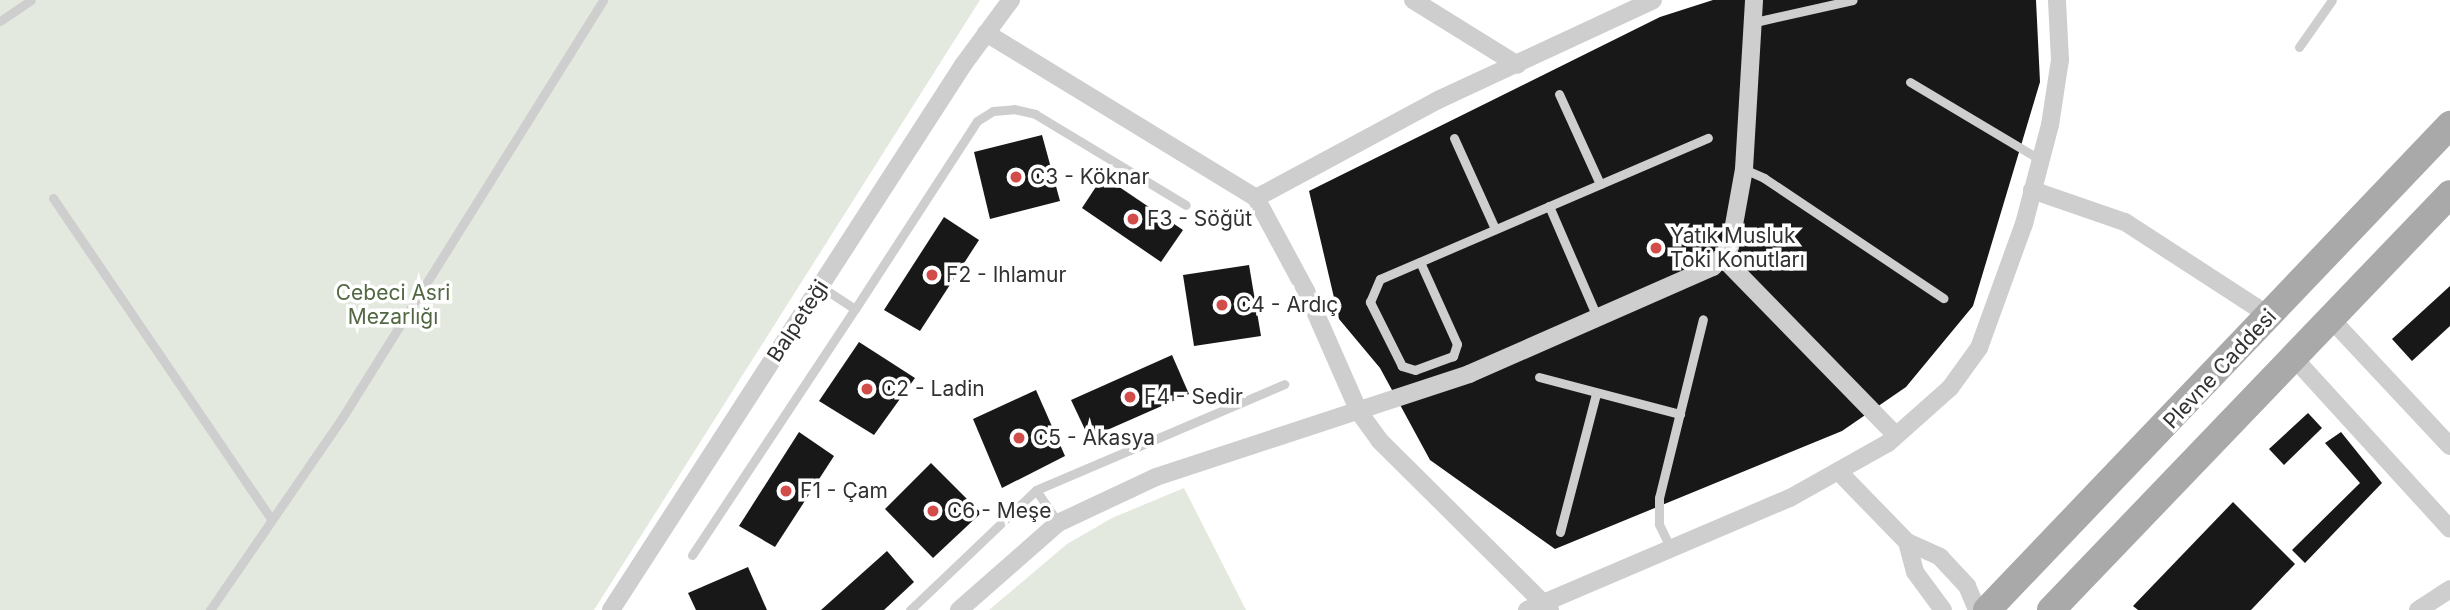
<!DOCTYPE html>
<meta charset="utf-8">
<style>
body{margin:0}
#map{position:relative;width:2450px;height:610px;overflow:hidden;background:#fff;font-family:Inter,sans-serif}
div>[style]{position:absolute}
.green>*{inset:0;background:#e3e9de}
.building>*{inset:0;background:#181818}
.service>*{height:9px;margin:-4.5px;padding:0 4.5px;transform-origin:4.5px;border-radius:4.5px;background:#cecece}
.minor>*{height:18px;margin:-9px;padding:0 9px;transform-origin:9px;border-radius:9px;background:#cecece}
.primary>*{height:28px;margin:-14px;padding:0 14px;transform-origin:14px;border-radius:14px;background:#a9a9a9}
.dots>*{width:19px;height:19px;translate:-50% -50%;box-sizing:border-box;border:4px solid #fff;border-radius:50%}
span{translate:-50% -50%;white-space:nowrap;text-align:center;line-height:1.15;-webkit-text-stroke:7px #fff;paint-order:stroke}
.poi-label{font-size:21px;color:#313131}
.left{translate:0 -50%;text-align:left}
.park-label{font-size:21px;color:#516843}
.street-label{font-size:21px;color:#313131}
</style>
<div id="map">
<div class="green">
<i style="clip-path:polygon(0 0,980px 0,594px 610px,0 610px)"></i>
<i style="clip-path:polygon(1184px 488px,1246px 610px,989px 610px,1067px 544px,1112px 518px)"></i>
</div>
<div class="building">
<i style="clip-path:polygon(1713px 0,2036px 0,2040px 82px,1973px 306px,1906px 387px,1842px 431px,1555px 549px,1430px 460px,1380px 368px,1339px 319px,1309px 191px,1660px 17px)"></i>
<i style="clip-path:polygon(1042px 135px,1060px 201px,990px 219px,974px 152px)"></i>
<i style="clip-path:polygon(1103px 176px,1183px 230px,1161px 262px,1082px 208px)"></i>
<i style="clip-path:polygon(944px 217px,979px 240px,920px 331px,884px 310px)"></i>
<i style="clip-path:polygon(1249px 265px,1261px 336px,1194px 346px,1183px 275px)"></i>
<i style="clip-path:polygon(2450px 286px,2450px 326px,2412px 361px,2392px 339px)"></i>
<i style="clip-path:polygon(859px 342px,915px 378px,874px 435px,819px 401px)"></i>
<i style="clip-path:polygon(1172px 355px,1189px 394px,1089px 438px,1071px 400px)"></i>
<i style="clip-path:polygon(1036px 390px,1065px 456px,1002px 488px,973px 419px)"></i>
<i style="clip-path:polygon(2308px 413px,2322px 428px,2284px 465px,2269px 449px)"></i>
<i style="clip-path:polygon(799px 432px,834px 456px,775px 547px,739px 526px)"></i>
<i style="clip-path:polygon(2341px 432px,2382px 483px,2305px 563px,2292px 550px,2360px 483px,2325px 443px)"></i>
<i style="clip-path:polygon(931px 463px,981px 513px,933px 558px,885px 509px)"></i>
<i style="clip-path:polygon(2233px 502px,2295px 564px,2251px 610px,2138px 610px,2133px 606px)"></i>
<i style="clip-path:polygon(887px 551px,914px 582px,884px 610px,821px 610px)"></i>
<i style="clip-path:polygon(748px 567px,767px 610px,696px 610px,688px 593px)"></i>
</div>
<div class="service">
<i style="left:0;top:21px;width:37px;rotate:-34deg"></i>
<i style="left:1755px;top:22px;width:100px;rotate:-12.7deg"></i>
<i style="left:2299px;top:47px;width:57px;rotate:-54.9deg"></i>
<i style="left:1910px;top:82px;width:150px;rotate:30.8deg"></i>
<i style="left:1559px;top:94px;width:99px;rotate:65.5deg"></i>
<i style="left:1454px;top:138px;width:100px;rotate:65.7deg"></i>
<i style="left:1744px;top:169px;width:22px;rotate:24deg"></i>
<i style="left:1764px;top:178px;width:216px;rotate:33.8deg"></i>
<i style="left:53px;top:198px;width:389px;rotate:55.8deg"></i>
<i style="left:1549px;top:206px;width:123px;rotate:66.6deg"></i>
<i style="left:1420px;top:262px;width:90px;rotate:65.7deg"></i>
<i style="left:1457px;top:344px;width:13px;rotate:108deg"></i>
<i style="left:1453px;top:356px;width:40px;rotate:159.8deg"></i>
<i style="left:1415px;top:370px;width:14px;rotate:-163deg"></i>
<i style="left:1402px;top:366px;width:72px;rotate:-116.6deg"></i>
<i style="left:1370px;top:302px;width:25px;rotate:-67deg"></i>
<i style="left:1380px;top:279px;width:357px;rotate:-23.3deg"></i>
<i style="left:855px;top:309px;width:224px;rotate:-57deg"></i>
<i style="left:977px;top:121px;width:19px;rotate:-32deg"></i>
<i style="left:993px;top:111px;width:21px;rotate:-5deg"></i>
<i style="left:1014px;top:109px;width:22px;rotate:13deg"></i>
<i style="left:1035px;top:114px;width:176px;rotate:31.1deg"></i>
<i style="left:1539px;top:377px;width:146px;rotate:14.7deg"></i>
<i style="left:1036px;top:490px;width:270px;rotate:-23.1deg"></i>
<i style="left:1560px;top:532px;width:143px;rotate:-75.4deg"></i>
<i style="left:1671px;top:549px;width:28px;rotate:-116deg"></i>
<i style="left:1659px;top:524px;width:26px;rotate:-90deg"></i>
<i style="left:1659px;top:498px;width:184px;rotate:-76.2deg"></i>
<i style="left:692px;top:555px;width:295px;rotate:-56.5deg"></i>
<i style="left:855px;top:309px;width:42px;rotate:-146.7deg"></i>
<i style="left:210px;top:610px;width:233px;rotate:-55.5deg"></i>
<i style="left:342px;top:418px;width:493px;rotate:-58deg"></i>
<i style="left:910px;top:610px;width:174px;rotate:-43.6deg"></i>
<i style="left:1036px;top:490px;width:40px;rotate:56deg"></i>
</div>
<div class="minor">
<i style="left:1413px;top:0;width:123px;rotate:31.8deg"></i>
<i style="left:986px;top:33px;width:316px;rotate:31.4deg"></i>
<i style="left:1256px;top:198px;width:207px;rotate:-28.3deg"></i>
<i style="left:1438px;top:100px;width:237px;rotate:-24.9deg"></i>
<i style="left:2032px;top:190px;width:98px;rotate:19deg"></i>
<i style="left:2125px;top:222px;width:173px;rotate:33deg"></i>
<i style="left:1256px;top:198px;width:106px;rotate:61.7deg"></i>
<i style="left:1306px;top:291px;width:132px;rotate:66.3deg"></i>
<i style="left:1359px;top:412px;width:34px;rotate:54deg"></i>
<i style="left:1379px;top:440px;width:241px;rotate:44.8deg"></i>
<i style="left:1722px;top:257px;width:249px;rotate:45.7deg"></i>
<i style="left:2331px;top:319px;width:174px;rotate:46.9deg"></i>
<i style="left:2294px;top:358px;width:231px;rotate:47.6deg"></i>
<i style="left:1838px;top:471px;width:99px;rotate:45.8deg"></i>
<i style="left:1907px;top:542px;width:36px;rotate:24deg"></i>
<i style="left:1940px;top:557px;width:40px;rotate:47deg"></i>
<i style="left:1967px;top:586px;width:26px;rotate:67deg"></i>
<i style="left:1907px;top:542px;width:31px;rotate:75deg"></i>
<i style="left:1915px;top:572px;width:47px;rotate:53.6deg"></i>
<i style="left:611px;top:610px;width:649px;rotate:-57.14deg"></i>
<i style="left:963px;top:65px;width:81px;rotate:-53.6deg"></i>
<i style="left:959px;top:610px;width:132px;rotate:-41.3deg"></i>
<i style="left:1058px;top:523px;width:108px;rotate:-25.1deg"></i>
<i style="left:1156px;top:477px;width:330px;rotate:-18.2deg"></i>
<i style="left:1469px;top:374px;width:266px;rotate:-23.7deg"></i>
<i style="left:1713px;top:267px;width:26px;rotate:-50deg"></i>
<i style="left:1730px;top:247px;width:79px;rotate:-79.8deg"></i>
<i style="left:1744px;top:169px;width:169px;rotate:-86.6deg"></i>
<i style="left:1527px;top:610px;width:286px;rotate:-23.1deg"></i>
<i style="left:1790px;top:498px;width:112px;rotate:-29.3deg"></i>
<i style="left:1888px;top:443px;width:83px;rotate:-41.6deg"></i>
<i style="left:1950px;top:388px;width:49px;rotate:-54.1deg"></i>
<i style="left:1979px;top:348px;width:132px;rotate:-70.1deg"></i>
<i style="left:2024px;top:224px;width:102px;rotate:-75.3deg"></i>
<i style="left:2050px;top:125px;width:66px;rotate:-81.3deg"></i>
<i style="left:2060px;top:60px;width:60px;rotate:-92.9deg"></i>
<i style="left:2418px;top:610px;width:38px;rotate:-33deg"></i>
</div>
<div class="primary">
<i style="left:1987px;top:610px;width:671px;rotate:-46.33deg"></i>
<i style="left:2051px;top:610px;width:576px;rotate:-46.19deg"></i>
</div>
<div class="dots">
<i style="left:1016px;top:177px;background:#d24c49"></i>
<i style="left:1133px;top:219px;background:#d24c49"></i>
<i style="left:1656px;top:248px;background:#d24c49"></i>
<i style="left:932px;top:275px;background:#d24c49"></i>
<i style="left:1222px;top:305px;background:#d24c49"></i>
<i style="left:867px;top:389px;background:#d24c49"></i>
<i style="left:1130px;top:397px;background:#d24c49"></i>
<i style="left:1019px;top:438px;background:#d24c49"></i>
<i style="left:786px;top:491px;background:#d24c49"></i>
<i style="left:933px;top:511px;background:#d24c49"></i>
</div>
<div class="poi-label">
<span class="left" style="left:1030px;top:177px">C3 - Köknar</span>
<span class="left" style="left:1147px;top:219px">F3 - Söğüt</span>
<span class="left" style="left:1670px;top:248px">Yatık Musluk<br>Toki Konutları</span>
<span class="left" style="left:946px;top:275px">F2 - Ihlamur</span>
<span class="left" style="left:1236px;top:305px">C4 - Ardıç</span>
<span class="left" style="left:881px;top:389px">C2 - Ladin</span>
<span class="left" style="left:1144px;top:397px">F4 - Sedir</span>
<span class="left" style="left:1033px;top:438px">C5 - Akasya</span>
<span class="left" style="left:800px;top:491px">F1 - Çam</span>
<span class="left" style="left:947px;top:511px">C6 - Meşe</span>
</div>
<div class="park-label">
<span style="left:393px;top:305px">Cebeci Asri<br>Mezarlığı</span>
</div>
<div class="street-label">
<span style="left:798px;top:321px;rotate:-57deg">Balpeteği</span>
<span style="left:2220px;top:369px;rotate:-47deg">Plevne Caddesi</span>
</div>
</div>
